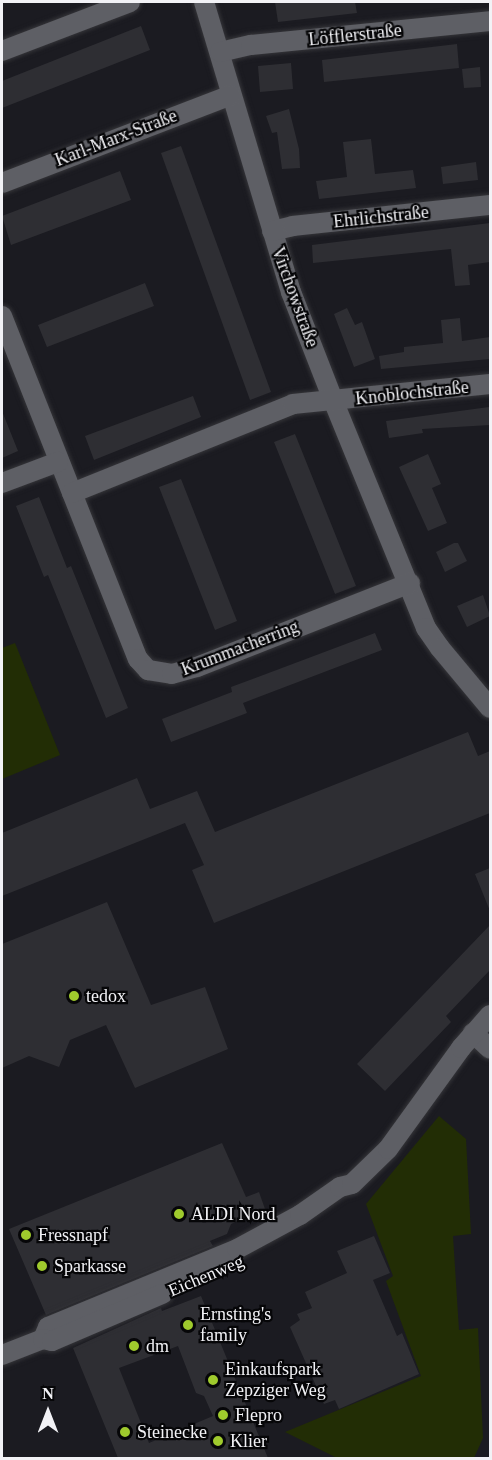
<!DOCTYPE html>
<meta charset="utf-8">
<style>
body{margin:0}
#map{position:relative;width:492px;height:1460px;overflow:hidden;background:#1b1b21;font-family:Georgia,serif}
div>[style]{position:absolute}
.green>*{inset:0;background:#222d05}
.building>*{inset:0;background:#2e2e33}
.roads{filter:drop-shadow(0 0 2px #353539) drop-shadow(0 0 2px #353539)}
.minor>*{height:20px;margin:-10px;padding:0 10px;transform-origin:10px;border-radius:10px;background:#5e5f65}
.dots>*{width:16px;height:16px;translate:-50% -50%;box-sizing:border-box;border:3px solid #060608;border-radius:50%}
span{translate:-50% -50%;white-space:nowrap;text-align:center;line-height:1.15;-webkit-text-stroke:4.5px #060608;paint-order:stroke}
.street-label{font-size:18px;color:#f2f2f6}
.poi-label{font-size:18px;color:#f2f2f6}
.left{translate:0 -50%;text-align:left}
.frame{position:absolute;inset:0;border:3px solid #f2f2f6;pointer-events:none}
.north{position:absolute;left:18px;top:1382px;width:60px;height:60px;-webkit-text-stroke:4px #060608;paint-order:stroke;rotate:0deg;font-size:16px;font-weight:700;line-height:24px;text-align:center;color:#f2f2f6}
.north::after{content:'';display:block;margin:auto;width:21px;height:27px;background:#f2f2f6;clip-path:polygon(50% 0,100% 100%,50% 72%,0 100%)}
</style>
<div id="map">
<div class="green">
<i style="clip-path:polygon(15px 643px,60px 755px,2px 779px,2px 648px)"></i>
<i style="clip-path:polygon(439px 1116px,466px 1139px,471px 1234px,453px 1236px,459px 1330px,478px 1328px,483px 1438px,474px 1458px,337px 1458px,285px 1432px,421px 1376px,386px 1281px,393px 1276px,366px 1204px)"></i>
</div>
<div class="building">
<i style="clip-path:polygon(275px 2px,355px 2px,357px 13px,278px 22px)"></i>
<i style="clip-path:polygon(141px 26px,150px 50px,2px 108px,2px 81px)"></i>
<i style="clip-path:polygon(457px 44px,459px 68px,324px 82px,322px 60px)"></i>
<i style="clip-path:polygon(291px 63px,293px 89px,260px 92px,258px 66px)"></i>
<i style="clip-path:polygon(480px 67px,481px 87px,464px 88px,462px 69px)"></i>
<i style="clip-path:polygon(289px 109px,299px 149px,300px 168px,282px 169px,277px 132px,272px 133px,266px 116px)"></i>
<i style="clip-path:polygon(371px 139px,375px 174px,413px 170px,416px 188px,319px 199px,316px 181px,347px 177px,343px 142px)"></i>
<i style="clip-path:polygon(181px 146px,271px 392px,250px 400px,161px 153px)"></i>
<i style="clip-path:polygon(476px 162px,478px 180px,443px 184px,441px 167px)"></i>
<i style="clip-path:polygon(120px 171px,131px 200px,11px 245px,2px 216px)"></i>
<i style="clip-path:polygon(490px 223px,490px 262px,468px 265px,470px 285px,455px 286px,451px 249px,313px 263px,312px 245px)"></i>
<i style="clip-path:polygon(145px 283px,154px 306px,47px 347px,38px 325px)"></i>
<i style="clip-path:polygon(347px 308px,355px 325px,362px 322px,375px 359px,354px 367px,334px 314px)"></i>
<i style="clip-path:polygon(460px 318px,462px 341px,490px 337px,490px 359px,381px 369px,379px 356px,404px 352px,404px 347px,443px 343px,441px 320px)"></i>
<i style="clip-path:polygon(193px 396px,201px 417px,94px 460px,85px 436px)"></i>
<i style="clip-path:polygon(489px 407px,490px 425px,422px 429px,423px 433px,389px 438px,386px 421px)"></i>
<i style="clip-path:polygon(2px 411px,18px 451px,2px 458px)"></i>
<i style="clip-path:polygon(295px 434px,356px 586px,335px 594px,274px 442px)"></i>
<i style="clip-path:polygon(428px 454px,441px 484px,432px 488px,447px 523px,428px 531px,399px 467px)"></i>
<i style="clip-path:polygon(181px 479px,237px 621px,215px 630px,159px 487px)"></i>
<i style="clip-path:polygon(39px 497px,67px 568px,71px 566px,128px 708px,106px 718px,48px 575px,44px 577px,16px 506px)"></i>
<i style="clip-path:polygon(454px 543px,458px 543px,467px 561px,445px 572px,436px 552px)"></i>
<i style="clip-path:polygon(483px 595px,490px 616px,467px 627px,457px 606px)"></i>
<i style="clip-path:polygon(375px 633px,382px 650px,243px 703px,247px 713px,171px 742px,162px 719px,232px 692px,231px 687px)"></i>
<i style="clip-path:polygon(468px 732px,478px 756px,490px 751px,490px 813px,214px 923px,192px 870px,204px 865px,185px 823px,2px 896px,2px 833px,137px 778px,150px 809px,197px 791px,215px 832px)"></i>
<i style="clip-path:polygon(490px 868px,490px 911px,475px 874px)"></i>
<i style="clip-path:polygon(107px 902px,151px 1005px,205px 987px,228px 1049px,135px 1088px,106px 1025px,70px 1040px,59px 1067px,29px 1056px,2px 1068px,2px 944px)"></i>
<i style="clip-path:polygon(490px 925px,490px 970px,446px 1016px,451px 1022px,385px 1091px,357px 1064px)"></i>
<i style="clip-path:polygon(222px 1143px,246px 1197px,259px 1192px,265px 1209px,231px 1224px,227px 1234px,210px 1241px,213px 1246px,46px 1315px,9px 1229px)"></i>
<i style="clip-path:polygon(374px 1236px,390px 1273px,373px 1280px,397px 1336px,402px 1333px,419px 1374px,339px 1409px,335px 1400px,324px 1404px,290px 1327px,300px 1320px,297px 1314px,312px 1308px,305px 1292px,347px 1273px,337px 1251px)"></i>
<i style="clip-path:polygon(evenodd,201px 1296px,268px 1458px,118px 1458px,73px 1348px,161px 1308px,162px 1311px,201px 1296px,178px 1346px,196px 1393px,204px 1396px,213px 1416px,149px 1443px,119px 1368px,178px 1346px)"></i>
</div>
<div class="roads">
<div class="minor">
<i style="left:204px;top:2px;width:303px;rotate:73.3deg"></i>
<i style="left:291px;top:292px;width:116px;rotate:68.7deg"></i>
<i style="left:333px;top:400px;width:246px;rotate:67.8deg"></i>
<i style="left:426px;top:628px;width:24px;rotate:55deg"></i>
<i style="left:440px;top:648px;width:78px;rotate:50.2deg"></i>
<i style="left:2px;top:51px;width:137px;rotate:-20.9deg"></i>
<i style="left:220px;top:52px;width:32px;rotate:-13deg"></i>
<i style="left:251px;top:45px;width:240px;rotate:-5.7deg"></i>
<i style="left:2px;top:183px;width:245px;rotate:-21deg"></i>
<i style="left:272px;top:231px;width:22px;rotate:-13deg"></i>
<i style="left:293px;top:226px;width:198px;rotate:-6.1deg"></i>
<i style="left:2px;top:316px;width:369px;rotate:68.4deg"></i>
<i style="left:138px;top:659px;width:15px;rotate:48deg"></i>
<i style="left:148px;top:670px;width:24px;rotate:9deg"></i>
<i style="left:172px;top:674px;width:26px;rotate:-16deg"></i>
<i style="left:197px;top:667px;width:229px;rotate:-21.5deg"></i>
<i style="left:2px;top:483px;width:60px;rotate:-20.6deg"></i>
<i style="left:72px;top:493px;width:238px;rotate:-21.9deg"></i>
<i style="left:293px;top:404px;width:198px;rotate:-5.8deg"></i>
<i style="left:473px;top:1033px;width:23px;rotate:43deg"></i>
<i style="left:43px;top:1339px;width:13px;rotate:-67deg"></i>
<i style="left:48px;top:1327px;width:204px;rotate:-22.4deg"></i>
<i style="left:237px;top:1249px;width:72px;rotate:-28.4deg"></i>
<i style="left:300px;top:1215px;width:49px;rotate:-35deg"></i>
<i style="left:340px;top:1187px;width:12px;rotate:-14deg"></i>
<i style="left:352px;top:1184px;width:50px;rotate:-44.2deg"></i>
<i style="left:388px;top:1149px;width:125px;rotate:-54.1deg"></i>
<i style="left:461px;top:1048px;width:44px;rotate:-48.7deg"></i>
<i style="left:2px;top:1355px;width:44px;rotate:-21.3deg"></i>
<i style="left:43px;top:1339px;width:9px;rotate:13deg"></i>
<i style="left:52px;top:1341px;width:120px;rotate:-23.1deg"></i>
</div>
</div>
<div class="dots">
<i style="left:74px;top:996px;background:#9fca2d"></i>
<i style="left:179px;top:1214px;background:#9fca2d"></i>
<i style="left:26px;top:1235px;background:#9fca2d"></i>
<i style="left:42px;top:1266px;background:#9fca2d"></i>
<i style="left:188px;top:1325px;background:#9fca2d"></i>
<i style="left:134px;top:1346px;background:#9fca2d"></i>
<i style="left:213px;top:1380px;background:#9fca2d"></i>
<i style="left:223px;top:1415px;background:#9fca2d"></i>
<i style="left:125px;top:1432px;background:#9fca2d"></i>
<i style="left:218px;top:1441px;background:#9fca2d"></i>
</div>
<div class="street-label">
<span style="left:355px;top:35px;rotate:-6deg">Löfflerstraße</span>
<span style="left:116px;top:138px;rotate:-21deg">Karl-Marx-Straße</span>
<span style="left:381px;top:217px;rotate:-6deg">Ehrlichstraße</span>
<span style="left:295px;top:297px;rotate:70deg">Virchowstraße</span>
<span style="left:412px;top:393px;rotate:-6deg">Knoblochstraße</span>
<span style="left:240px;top:648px;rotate:-21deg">Krummacherring</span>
<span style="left:206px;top:1276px;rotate:-23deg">Eichenweg</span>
</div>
<div class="poi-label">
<span class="left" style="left:86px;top:996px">tedox</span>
<span class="left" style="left:191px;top:1214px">ALDI Nord</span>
<span class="left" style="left:38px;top:1235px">Fressnapf</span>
<span class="left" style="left:54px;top:1266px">Sparkasse</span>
<span class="left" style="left:200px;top:1325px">Ernsting's<br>family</span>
<span class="left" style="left:146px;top:1346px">dm</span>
<span class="left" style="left:225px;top:1380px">Einkaufspark<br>Zepziger Weg</span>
<span class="left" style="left:235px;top:1415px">Flepro</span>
<span class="left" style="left:137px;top:1432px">Steinecke</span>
<span class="left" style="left:230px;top:1441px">Klier</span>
</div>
<div class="frame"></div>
<div class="north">N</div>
</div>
